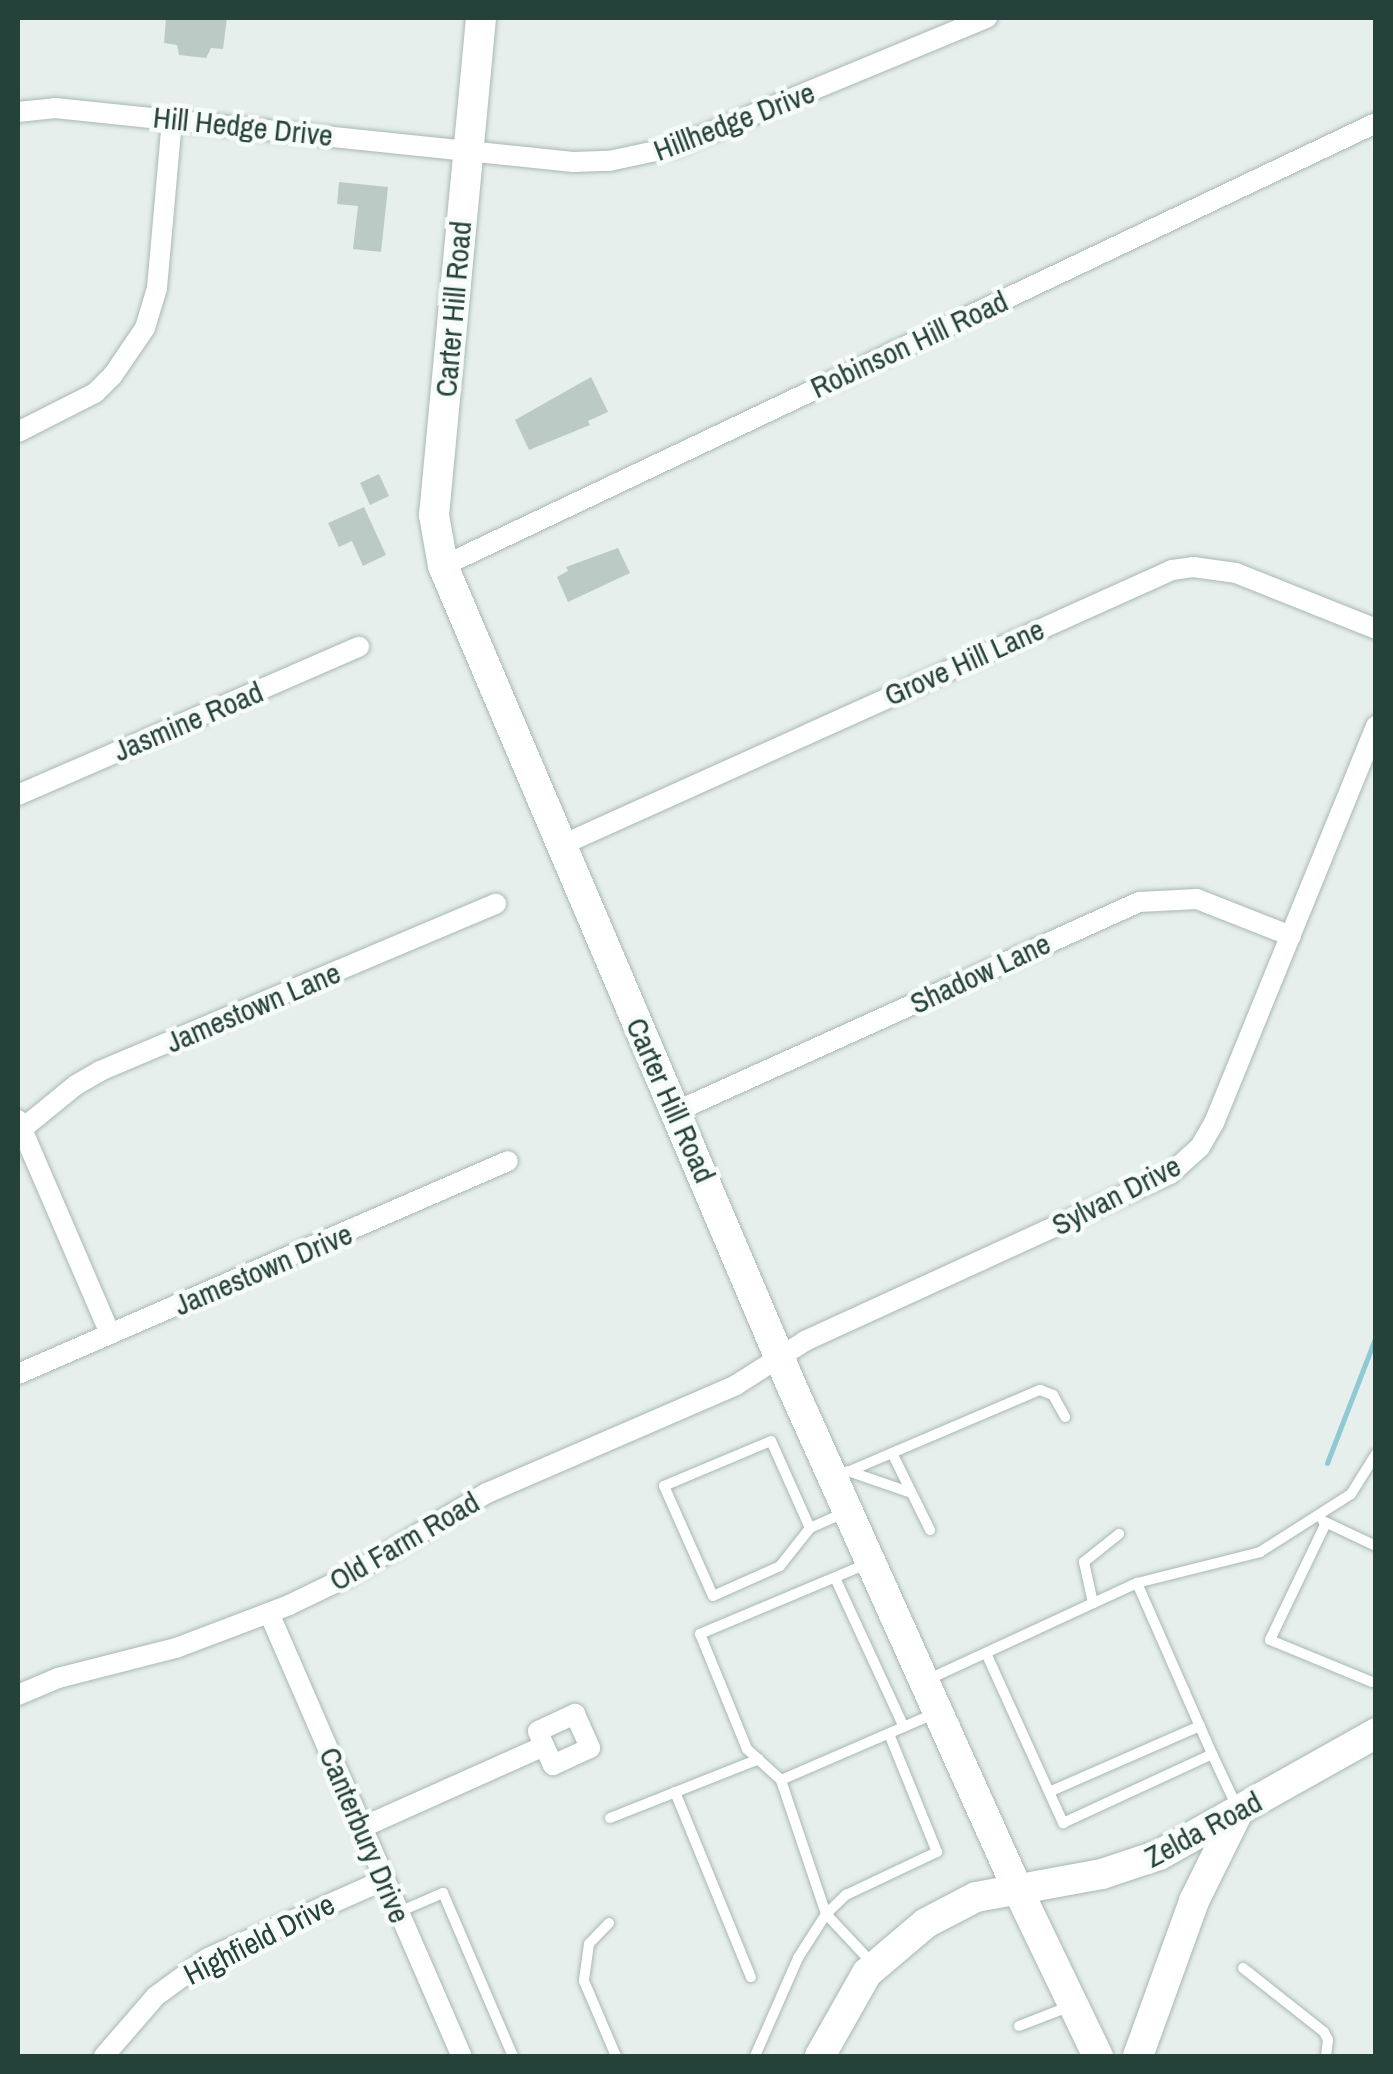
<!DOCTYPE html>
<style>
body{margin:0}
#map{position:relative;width:1393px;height:2074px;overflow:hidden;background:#e6efeb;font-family:"Archivo Narrow",sans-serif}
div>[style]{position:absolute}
.stream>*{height:5px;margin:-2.5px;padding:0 2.5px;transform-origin:2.5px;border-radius:2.5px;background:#8ec9d4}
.building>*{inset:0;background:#bbcac4}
.roads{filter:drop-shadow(0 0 2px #a8b8b2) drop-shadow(0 0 2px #a8b8b2)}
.service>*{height:10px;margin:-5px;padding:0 5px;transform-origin:5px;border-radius:5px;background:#fff}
.minor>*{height:20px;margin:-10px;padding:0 10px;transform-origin:10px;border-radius:10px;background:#fff}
.secondary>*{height:30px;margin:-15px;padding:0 15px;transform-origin:15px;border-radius:15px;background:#fff}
span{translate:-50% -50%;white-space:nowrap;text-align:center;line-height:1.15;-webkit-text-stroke:9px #f7fbf9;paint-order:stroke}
.street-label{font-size:30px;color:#24423a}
.frame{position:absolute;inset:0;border:20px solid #24423a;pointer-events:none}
</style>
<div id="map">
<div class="stream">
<i style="left:1327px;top:1463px;width:136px;rotate:-68.9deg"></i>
</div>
<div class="building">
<i style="clip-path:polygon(166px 18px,227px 18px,223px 49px,211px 48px,206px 58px,179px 55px,177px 45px,164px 43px)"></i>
<i style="clip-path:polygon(339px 182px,388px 187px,381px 252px,353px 249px,358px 206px,337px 204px)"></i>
<i style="clip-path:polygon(591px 377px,608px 412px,588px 421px,590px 425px,529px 450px,515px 420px)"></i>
<i style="clip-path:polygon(379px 474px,389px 496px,370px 505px,360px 483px)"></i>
<i style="clip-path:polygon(364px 507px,386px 555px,363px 566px,352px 541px,339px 547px,328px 523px)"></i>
<i style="clip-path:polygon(618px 548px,630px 573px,568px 602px,557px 577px,568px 571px,566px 567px)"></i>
</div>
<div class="roads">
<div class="service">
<i style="left:892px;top:1453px;width:86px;rotate:63.7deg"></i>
<i style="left:848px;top:1471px;width:65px;rotate:19deg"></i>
<i style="left:838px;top:1476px;width:220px;rotate:-23.1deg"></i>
<i style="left:1040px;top:1390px;width:14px;rotate:21deg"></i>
<i style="left:1053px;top:1395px;width:25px;rotate:61deg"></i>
<i style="left:1323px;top:1521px;width:59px;rotate:25.3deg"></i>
<i style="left:1325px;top:1525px;width:127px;rotate:115.6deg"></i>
<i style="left:1270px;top:1640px;width:110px;rotate:22.4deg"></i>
<i style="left:810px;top:1528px;width:95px;rotate:-114.1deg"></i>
<i style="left:771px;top:1441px;width:116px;rotate:157.2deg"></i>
<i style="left:664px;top:1486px;width:120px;rotate:66deg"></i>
<i style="left:713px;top:1596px;width:73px;rotate:-24.1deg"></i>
<i style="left:780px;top:1566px;width:48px;rotate:-51.7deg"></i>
<i style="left:810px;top:1528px;width:39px;rotate:-24deg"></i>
<i style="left:835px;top:1578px;width:164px;rotate:65.2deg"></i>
<i style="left:1137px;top:1583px;width:187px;rotate:66.3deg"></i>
<i style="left:1093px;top:1603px;width:42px;rotate:-102.4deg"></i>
<i style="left:1084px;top:1562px;width:45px;rotate:-38.7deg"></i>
<i style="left:986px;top:1653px;width:187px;rotate:65.6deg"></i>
<i style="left:1063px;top:1823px;width:164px;rotate:-24.8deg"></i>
<i style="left:1212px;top:1754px;width:59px;rotate:64.7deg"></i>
<i style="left:929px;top:1679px;width:229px;rotate:-24.8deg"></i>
<i style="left:1137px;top:1583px;width:127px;rotate:-14.1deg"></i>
<i style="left:1260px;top:1552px;width:108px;rotate:-32.5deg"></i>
<i style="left:1351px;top:1494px;width:47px;rotate:-58deg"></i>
<i style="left:781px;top:1780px;width:46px;rotate:-137.6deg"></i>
<i style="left:747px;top:1749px;width:124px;rotate:-112.2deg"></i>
<i style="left:700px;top:1634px;width:183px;rotate:-22.8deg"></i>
<i style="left:675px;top:1792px;width:200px;rotate:67.7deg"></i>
<i style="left:1049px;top:1792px;width:165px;rotate:-23.6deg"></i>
<i style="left:610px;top:1818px;width:160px;rotate:-21.6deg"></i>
<i style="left:399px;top:1912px;width:48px;rotate:-23.4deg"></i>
<i style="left:443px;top:1893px;width:177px;rotate:66.8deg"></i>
<i style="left:609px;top:1923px;width:29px;rotate:134deg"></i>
<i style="left:589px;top:1944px;width:37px;rotate:98deg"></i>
<i style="left:584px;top:1981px;width:82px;rotate:66.9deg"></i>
<i style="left:873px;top:1964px;width:69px;rotate:-133.2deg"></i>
<i style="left:826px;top:1914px;width:141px;rotate:-108.6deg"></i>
<i style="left:781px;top:1780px;width:169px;rotate:-23.4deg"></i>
<i style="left:1243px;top:1968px;width:103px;rotate:38.3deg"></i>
<i style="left:1324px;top:2032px;width:9px;rotate:63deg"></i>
<i style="left:1328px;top:2040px;width:16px;rotate:97deg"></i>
<i style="left:1019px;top:2026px;width:53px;rotate:-21.2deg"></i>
<i style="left:755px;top:2056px;width:107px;rotate:-66.3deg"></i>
<i style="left:798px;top:1958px;width:52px;rotate:-57.5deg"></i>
<i style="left:826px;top:1914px;width:28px;rotate:-44deg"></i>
<i style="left:846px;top:1895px;width:101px;rotate:-25.3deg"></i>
<i style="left:937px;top:1852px;width:127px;rotate:-112.1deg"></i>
</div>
<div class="minor">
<i style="left:18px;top:112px;width:37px;rotate:-6deg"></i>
<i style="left:55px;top:108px;width:521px;rotate:5.95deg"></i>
<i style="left:573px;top:162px;width:36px;rotate:-2deg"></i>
<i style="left:609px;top:161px;width:67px;rotate:-12deg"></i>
<i style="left:675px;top:147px;width:338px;rotate:-22.5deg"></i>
<i style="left:18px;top:432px;width:86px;rotate:-26.9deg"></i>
<i style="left:95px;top:393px;width:25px;rotate:-45deg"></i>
<i style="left:113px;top:375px;width:57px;rotate:-55.8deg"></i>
<i style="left:145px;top:328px;width:42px;rotate:-73.3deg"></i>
<i style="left:157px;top:288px;width:169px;rotate:-84.9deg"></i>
<i style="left:443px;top:566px;width:1033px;rotate:-25.4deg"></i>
<i style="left:18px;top:795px;width:372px;rotate:-23.5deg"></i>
<i style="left:562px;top:845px;width:669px;rotate:-24.27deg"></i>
<i style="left:1172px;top:570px;width:21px;rotate:-8deg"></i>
<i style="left:1193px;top:567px;width:43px;rotate:7.9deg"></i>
<i style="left:1236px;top:573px;width:151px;rotate:21.8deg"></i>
<i style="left:677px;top:1111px;width:507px;rotate:-24.34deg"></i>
<i style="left:1139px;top:902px;width:58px;rotate:-3deg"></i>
<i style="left:1197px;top:899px;width:101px;rotate:21.5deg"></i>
<i style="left:18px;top:1120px;width:233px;rotate:66.7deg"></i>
<i style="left:22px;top:1129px;width:70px;rotate:-39.2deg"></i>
<i style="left:76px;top:1085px;width:28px;rotate:-30deg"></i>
<i style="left:100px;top:1071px;width:430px;rotate:-22.9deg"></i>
<i style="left:18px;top:1374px;width:534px;rotate:-23.49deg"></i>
<i style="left:269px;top:1613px;width:483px;rotate:66.5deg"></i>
<i style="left:18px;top:1695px;width:43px;rotate:-23deg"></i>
<i style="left:58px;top:1678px;width:122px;rotate:-14.3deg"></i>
<i style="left:176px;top:1648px;width:121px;rotate:-20.8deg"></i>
<i style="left:289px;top:1605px;width:64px;rotate:-25.8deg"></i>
<i style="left:347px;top:1577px;width:163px;rotate:-31deg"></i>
<i style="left:487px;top:1493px;width:271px;rotate:-23.4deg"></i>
<i style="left:736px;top:1385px;width:82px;rotate:-32.5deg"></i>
<i style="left:805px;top:1341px;width:401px;rotate:-24.6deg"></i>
<i style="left:1170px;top:1174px;width:40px;rotate:-42deg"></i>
<i style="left:1200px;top:1147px;width:28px;rotate:-60deg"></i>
<i style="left:1214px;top:1123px;width:429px;rotate:-67.8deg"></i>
<i style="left:363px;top:1827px;width:198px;rotate:-24.1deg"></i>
<i style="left:544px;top:1746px;width:16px;rotate:-112deg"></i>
<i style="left:538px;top:1731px;width:41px;rotate:-24.7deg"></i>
<i style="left:575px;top:1714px;width:37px;rotate:66deg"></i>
<i style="left:590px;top:1748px;width:41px;rotate:155.3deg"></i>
<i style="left:553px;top:1765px;width:21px;rotate:-115deg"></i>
<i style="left:104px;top:2056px;width:79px;rotate:-49.1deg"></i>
<i style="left:156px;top:1996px;width:64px;rotate:-36.2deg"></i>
<i style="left:208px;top:1958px;width:193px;rotate:-23.9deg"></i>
</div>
<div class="secondary">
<i style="left:481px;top:18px;width:499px;rotate:95.4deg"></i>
<i style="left:434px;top:515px;width:52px;rotate:80deg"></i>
<i style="left:443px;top:566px;width:892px;rotate:66.97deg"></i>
<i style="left:792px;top:1387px;width:549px;rotate:65.82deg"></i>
<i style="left:1017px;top:1888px;width:187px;rotate:64.3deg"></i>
<i style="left:820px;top:2056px;width:95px;rotate:-60.5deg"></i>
<i style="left:867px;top:1973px;width:77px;rotate:-40.3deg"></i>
<i style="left:926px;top:1923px;width:56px;rotate:-27.5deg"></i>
<i style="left:976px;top:1897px;width:128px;rotate:-10.3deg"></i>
<i style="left:1102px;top:1874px;width:60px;rotate:-18.4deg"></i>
<i style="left:1159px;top:1855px;width:249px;rotate:-29.3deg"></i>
<i style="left:1138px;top:2056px;width:165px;rotate:-70.1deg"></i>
<i style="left:1194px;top:1901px;width:102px;rotate:-63.7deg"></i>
</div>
</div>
<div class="street-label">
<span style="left:734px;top:121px;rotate:-21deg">Hillhedge Drive</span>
<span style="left:243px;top:126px;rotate:6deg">Hill Hedge Drive</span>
<span style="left:453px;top:309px;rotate:-85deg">Carter Hill Road</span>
<span style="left:909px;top:344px;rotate:-25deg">Robinson Hill Road</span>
<span style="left:964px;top:662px;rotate:-24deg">Grove Hill Lane</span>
<span style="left:188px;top:721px;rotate:-23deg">Jasmine Road</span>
<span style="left:980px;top:973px;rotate:-25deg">Shadow Lane</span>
<span style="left:253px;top:1007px;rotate:-23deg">Jamestown Lane</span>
<span style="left:671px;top:1100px;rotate:66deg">Carter Hill Road</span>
<span style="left:1116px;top:1195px;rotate:-27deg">Sylvan Drive</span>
<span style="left:263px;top:1269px;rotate:-23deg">Jamestown Drive</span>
<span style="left:404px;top:1541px;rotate:-30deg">Old Farm Road</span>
<span style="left:1203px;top:1829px;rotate:-28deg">Zelda Road</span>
<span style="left:365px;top:1835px;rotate:67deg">Canterbury Drive</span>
<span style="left:259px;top:1939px;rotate:-27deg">Highfield Drive</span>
</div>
<div class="frame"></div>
</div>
